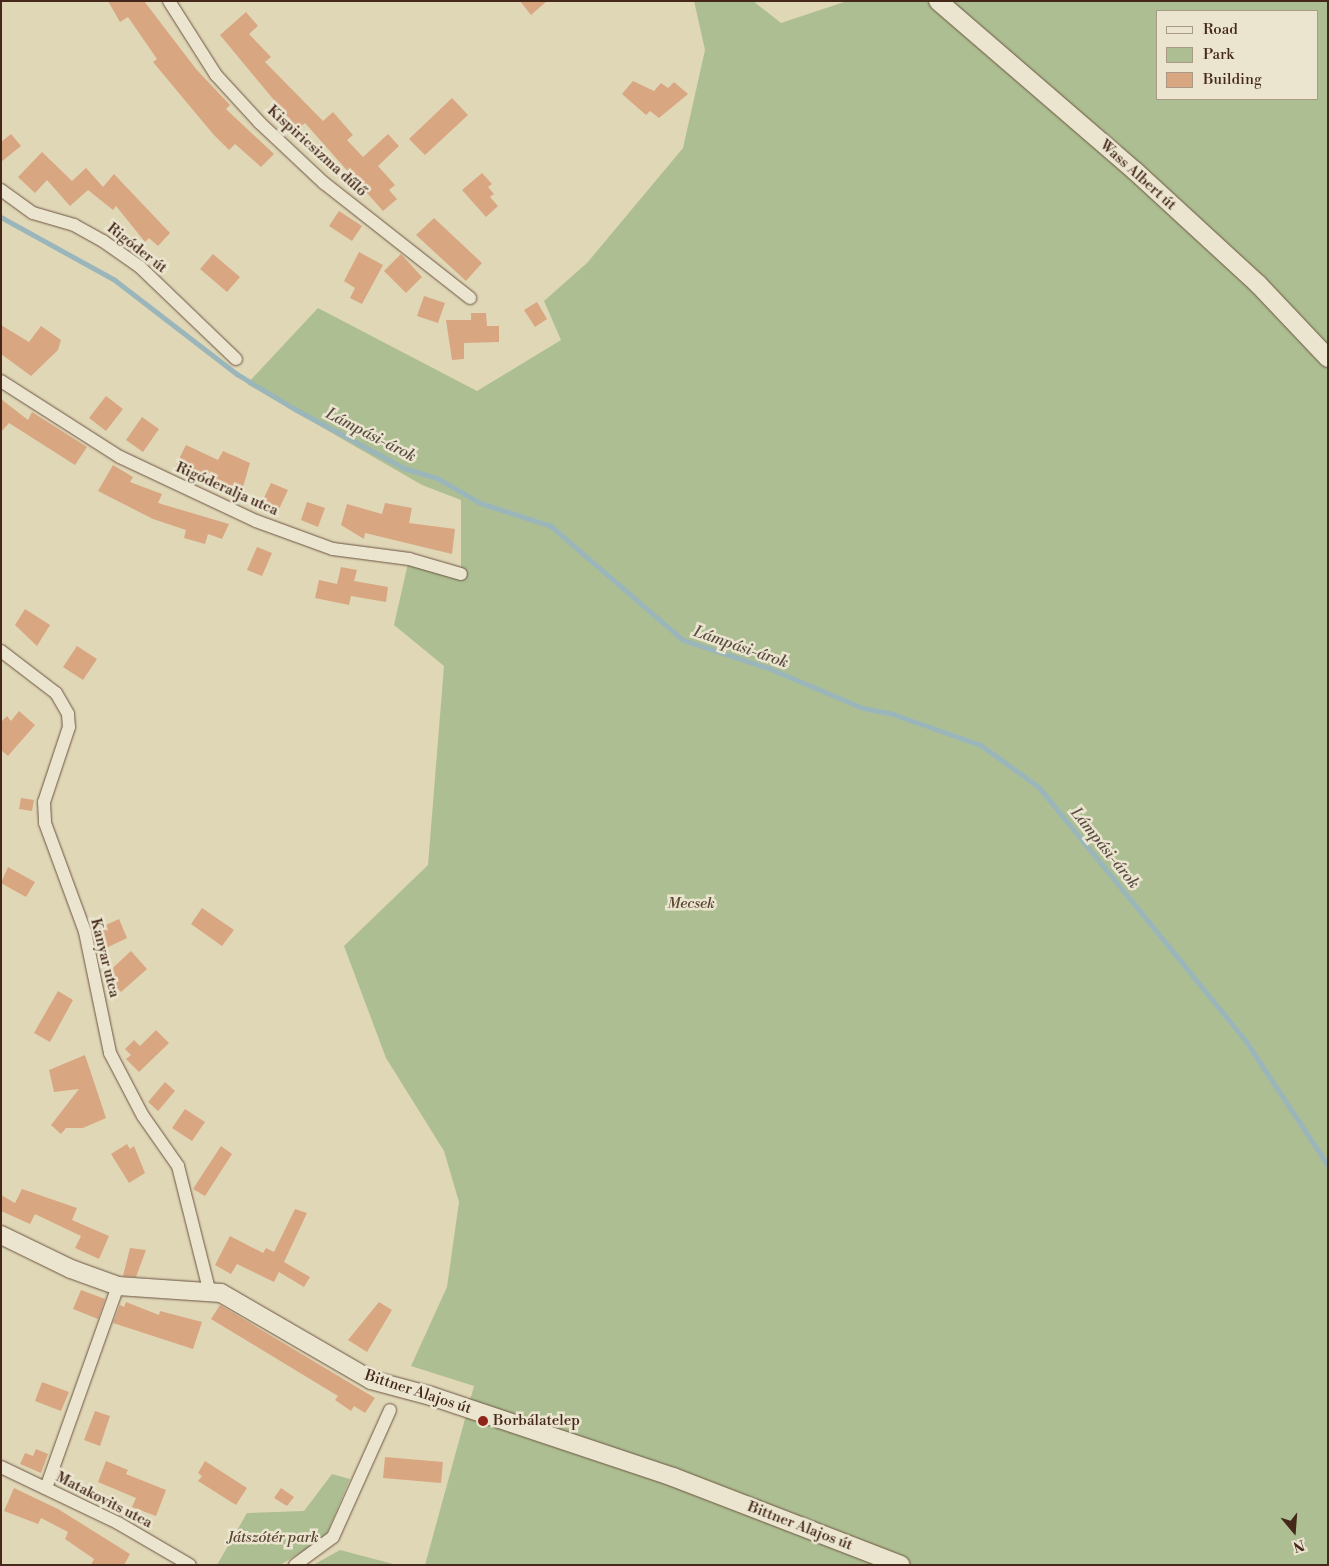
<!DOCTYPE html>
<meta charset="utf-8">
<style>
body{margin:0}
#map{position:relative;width:1329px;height:1566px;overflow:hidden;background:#e0d7b7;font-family:"Libre Bodoni",serif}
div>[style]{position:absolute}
.green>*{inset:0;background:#adbf92}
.stream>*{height:4.5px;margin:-2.25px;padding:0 2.25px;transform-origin:2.25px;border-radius:2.25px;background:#9ab6bb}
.building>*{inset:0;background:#d9a682}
.roads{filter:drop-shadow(0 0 1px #6c5441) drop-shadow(0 0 1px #6c5441)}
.street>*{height:12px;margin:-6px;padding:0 6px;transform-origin:6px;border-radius:6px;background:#ebe5d0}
.secondary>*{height:18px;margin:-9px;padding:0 9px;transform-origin:9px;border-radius:9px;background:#ebe5d0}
.dots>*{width:14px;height:14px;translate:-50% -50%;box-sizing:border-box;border:2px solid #ebe5d0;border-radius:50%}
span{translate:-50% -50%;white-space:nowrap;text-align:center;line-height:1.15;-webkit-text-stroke:5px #ebe5d0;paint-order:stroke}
.street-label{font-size:15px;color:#45281a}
.park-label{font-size:15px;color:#5a4632;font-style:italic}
.poi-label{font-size:15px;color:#45281a}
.left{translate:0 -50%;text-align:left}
.water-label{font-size:16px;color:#5a4c42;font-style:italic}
.frame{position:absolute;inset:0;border:2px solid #45281a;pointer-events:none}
.legend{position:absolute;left:1156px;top:10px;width:162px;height:90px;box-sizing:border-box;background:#ebe5d0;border:1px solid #a99987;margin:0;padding:6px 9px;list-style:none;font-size:15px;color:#45281a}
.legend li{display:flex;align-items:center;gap:10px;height:25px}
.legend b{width:25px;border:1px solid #a99987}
.north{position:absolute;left:1269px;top:1506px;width:50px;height:50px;-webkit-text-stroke:4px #ebe5d0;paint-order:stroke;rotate:162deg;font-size:14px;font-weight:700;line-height:20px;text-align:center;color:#45281a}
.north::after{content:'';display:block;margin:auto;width:18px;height:22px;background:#45281a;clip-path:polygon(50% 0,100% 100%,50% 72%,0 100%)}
</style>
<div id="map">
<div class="green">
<i style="clip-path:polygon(evenodd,694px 1px,753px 1px,781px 23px,847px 1px,1328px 1px,1328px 1565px,425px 1565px,474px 1386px,411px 1366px,447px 1287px,459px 1202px,444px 1151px,386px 1058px,344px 946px,428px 865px,444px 666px,394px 625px,409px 559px,461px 574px,461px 500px,422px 485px,247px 384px,318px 308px,477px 391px,561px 340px,544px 301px,587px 263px,683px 148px,705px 50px,694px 1px,1158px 11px,1318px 11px,1318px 99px,1158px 99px,1158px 11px)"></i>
<i style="clip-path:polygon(332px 1474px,350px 1479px,325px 1538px,280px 1565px,217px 1565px,247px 1513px,304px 1511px)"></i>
<i style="clip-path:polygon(340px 1550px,397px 1565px,313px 1565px)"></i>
</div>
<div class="stream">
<i style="left:1px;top:217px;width:130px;rotate:28.9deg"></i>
<i style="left:115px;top:280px;width:154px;rotate:37.6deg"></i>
<i style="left:237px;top:374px;width:68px;rotate:31.1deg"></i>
<i style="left:295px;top:409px;width:124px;rotate:28.4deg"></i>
<i style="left:404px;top:468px;width:37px;rotate:17deg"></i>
<i style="left:439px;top:479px;width:48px;rotate:30.3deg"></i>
<i style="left:480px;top:503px;width:75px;rotate:17.9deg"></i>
<i style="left:551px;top:526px;width:174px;rotate:40.8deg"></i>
<i style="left:683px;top:640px;width:93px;rotate:18.2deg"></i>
<i style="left:771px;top:669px;width:100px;rotate:23deg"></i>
<i style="left:863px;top:708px;width:31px;rotate:11deg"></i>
<i style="left:893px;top:714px;width:93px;rotate:19.4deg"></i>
<i style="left:981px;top:745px;width:72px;rotate:35.9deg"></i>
<i style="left:1039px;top:787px;width:328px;rotate:50.8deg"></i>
<i style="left:1246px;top:1041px;width:149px;rotate:56.5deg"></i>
</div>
<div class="building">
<i style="clip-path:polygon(108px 1px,144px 1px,196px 69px,230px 105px,226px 109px,274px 154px,261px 167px,235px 144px,229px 150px,213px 134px,153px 62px,157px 59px,128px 17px,120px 22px)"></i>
<i style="clip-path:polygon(520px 1px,547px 1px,531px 15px)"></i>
<i style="clip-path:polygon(246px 12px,258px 26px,249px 34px,271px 57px,265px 62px,323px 121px,333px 112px,353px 135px,347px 140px,363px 157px,388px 134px,399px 146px,378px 166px,395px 185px,389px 190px,397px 199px,383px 211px,305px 123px,298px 129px,220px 35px)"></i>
<i style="clip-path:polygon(633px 81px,654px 91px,661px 83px,668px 88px,674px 82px,688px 94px,659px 118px,650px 111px,646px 115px,622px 94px)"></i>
<i style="clip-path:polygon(452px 98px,468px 115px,425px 155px,409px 139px)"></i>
<i style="clip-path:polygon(11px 134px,21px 146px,1px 162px,1px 142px)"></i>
<i style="clip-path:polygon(42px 152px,72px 181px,86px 168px,103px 187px,114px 174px,170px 233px,158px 246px,149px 238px,145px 242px,116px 206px,113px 210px,88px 190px,70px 206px,47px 180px,35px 193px,18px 177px)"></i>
<i style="clip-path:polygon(482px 173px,492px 184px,488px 187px,494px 194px,490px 197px,498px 206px,486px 217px,462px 190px)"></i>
<i style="clip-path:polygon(339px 211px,362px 226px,352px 241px,329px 226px)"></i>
<i style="clip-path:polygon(434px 218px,482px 263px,466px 281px,416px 235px)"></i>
<i style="clip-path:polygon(359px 252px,383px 265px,362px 304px,350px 298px,355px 288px,344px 281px)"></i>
<i style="clip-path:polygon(213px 254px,240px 277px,227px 292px,200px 269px)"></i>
<i style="clip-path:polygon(401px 254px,422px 277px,406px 293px,384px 271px)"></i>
<i style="clip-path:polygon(424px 296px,445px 303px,438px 323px,417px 316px)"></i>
<i style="clip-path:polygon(537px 302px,547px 319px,535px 327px,524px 310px)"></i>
<i style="clip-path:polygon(471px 313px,486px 313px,487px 326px,499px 326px,499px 342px,464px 343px,464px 359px,452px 360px,446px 320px,471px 320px)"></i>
<i style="clip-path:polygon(1px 325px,29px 342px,41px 326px,61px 340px,58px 350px,31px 376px,1px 354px)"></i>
<i style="clip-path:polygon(106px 396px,123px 409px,106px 431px,89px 418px)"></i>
<i style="clip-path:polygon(1px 399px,28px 420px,32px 412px,87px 447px,75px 465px,9px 423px,1px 432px)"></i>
<i style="clip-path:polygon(142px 417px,159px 429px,143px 452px,126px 440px)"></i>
<i style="clip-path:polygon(186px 445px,218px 460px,223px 451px,250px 463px,239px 501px,222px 493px,225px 486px,175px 467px)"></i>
<i style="clip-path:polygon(113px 465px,133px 477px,130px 482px,162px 494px,158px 503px,229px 524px,222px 539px,208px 534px,205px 544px,184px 538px,186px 530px,153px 519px,98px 491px)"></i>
<i style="clip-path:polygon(271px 483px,288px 490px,279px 509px,262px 502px)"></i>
<i style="clip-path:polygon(307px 502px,325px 508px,318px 527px,301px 520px)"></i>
<i style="clip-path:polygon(385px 503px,412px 508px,409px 523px,455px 529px,452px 554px,365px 533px,364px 539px,341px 525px,347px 504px,382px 514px)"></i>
<i style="clip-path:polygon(257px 547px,272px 553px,262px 576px,247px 570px)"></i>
<i style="clip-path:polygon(341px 567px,357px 570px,354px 581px,388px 587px,386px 602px,351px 596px,349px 605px,315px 598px,319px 580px,337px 584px)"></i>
<i style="clip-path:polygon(25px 609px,50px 625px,37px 646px,15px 625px)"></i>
<i style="clip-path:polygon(77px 646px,97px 659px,83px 680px,63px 667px)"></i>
<i style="clip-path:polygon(19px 711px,35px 725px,8px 756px,1px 750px,1px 722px,7px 716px,11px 721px)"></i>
<i style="clip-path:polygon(21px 798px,34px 800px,32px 811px,19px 809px)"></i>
<i style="clip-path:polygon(8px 867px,35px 882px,26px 897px,1px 883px)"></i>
<i style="clip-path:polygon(202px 908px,234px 930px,222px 946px,191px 924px)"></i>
<i style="clip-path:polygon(119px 919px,127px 938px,106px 948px,97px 929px)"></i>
<i style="clip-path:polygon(131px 951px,147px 969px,121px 992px,105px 975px)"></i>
<i style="clip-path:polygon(58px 991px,73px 1000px,50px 1042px,34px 1033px)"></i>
<i style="clip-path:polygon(156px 1030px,169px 1043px,139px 1072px,126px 1059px,131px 1055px,125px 1049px,134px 1040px,140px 1046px)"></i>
<i style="clip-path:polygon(85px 1055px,106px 1118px,83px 1128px,66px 1128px,61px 1134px,51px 1125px,79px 1089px,54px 1092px,49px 1070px)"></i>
<i style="clip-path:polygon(165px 1082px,175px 1091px,158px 1111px,148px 1102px)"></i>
<i style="clip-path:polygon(185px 1109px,205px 1122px,192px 1141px,172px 1128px)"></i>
<i style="clip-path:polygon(127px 1144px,130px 1149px,134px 1146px,145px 1173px,129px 1183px,111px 1154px)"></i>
<i style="clip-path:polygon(221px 1146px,232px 1154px,205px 1196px,193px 1189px)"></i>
<i style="clip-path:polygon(22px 1189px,77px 1208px,72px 1220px,109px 1236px,99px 1259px,75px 1248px,81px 1236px,35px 1214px,30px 1224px,1px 1211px,1px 1195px,15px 1203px)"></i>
<i style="clip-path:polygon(295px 1209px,307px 1213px,284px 1262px,310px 1277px,304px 1287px,279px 1272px,274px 1282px,237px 1264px,231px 1274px,215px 1265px,230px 1236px,263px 1253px,266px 1248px,274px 1252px)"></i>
<i style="clip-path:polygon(130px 1248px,146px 1250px,136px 1277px,123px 1276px)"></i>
<i style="clip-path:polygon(81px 1290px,105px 1299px,98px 1319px,73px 1309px)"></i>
<i style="clip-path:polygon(126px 1302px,159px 1315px,160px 1311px,202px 1322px,193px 1349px,113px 1323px,120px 1305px,124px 1307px)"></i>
<i style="clip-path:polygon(379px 1302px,392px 1310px,367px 1352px,348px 1340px)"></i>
<i style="clip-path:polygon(220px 1305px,375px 1398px,365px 1413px,354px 1406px,351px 1411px,335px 1400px,338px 1396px,211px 1319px)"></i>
<i style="clip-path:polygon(42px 1382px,69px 1392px,61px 1411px,35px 1401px)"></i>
<i style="clip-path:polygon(95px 1411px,110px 1416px,100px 1446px,84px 1440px)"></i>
<i style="clip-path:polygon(36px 1449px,48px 1454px,41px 1473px,20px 1464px,25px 1453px,33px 1456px)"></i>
<i style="clip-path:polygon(385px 1457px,443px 1462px,441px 1483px,383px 1478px)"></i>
<i style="clip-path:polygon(106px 1461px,128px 1470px,126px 1474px,166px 1490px,156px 1516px,132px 1507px,136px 1498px,98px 1482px)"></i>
<i style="clip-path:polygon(205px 1461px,247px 1488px,236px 1505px,198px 1481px,202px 1476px,198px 1473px)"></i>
<i style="clip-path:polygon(14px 1488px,58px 1509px,130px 1554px,124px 1565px,91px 1565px,94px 1559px,65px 1539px,68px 1532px,41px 1518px,38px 1524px,4px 1511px)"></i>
<i style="clip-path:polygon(281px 1488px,294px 1497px,287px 1506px,274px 1498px)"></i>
</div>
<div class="roads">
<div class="street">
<i style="left:169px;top:1px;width:88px;rotate:57.6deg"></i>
<i style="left:216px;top:75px;width:65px;rotate:47.5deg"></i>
<i style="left:260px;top:123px;width:88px;rotate:43.2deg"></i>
<i style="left:324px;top:183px;width:186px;rotate:38.2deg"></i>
<i style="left:1px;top:190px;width:39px;rotate:36deg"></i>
<i style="left:33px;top:213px;width:43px;rotate:16.3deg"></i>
<i style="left:74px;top:225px;width:33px;rotate:29deg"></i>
<i style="left:103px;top:241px;width:45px;rotate:35.1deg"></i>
<i style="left:140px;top:267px;width:133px;rotate:43.8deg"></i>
<i style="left:1px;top:381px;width:141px;rotate:32.6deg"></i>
<i style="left:120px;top:457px;width:150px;rotate:25.2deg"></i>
<i style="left:256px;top:521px;width:82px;rotate:20deg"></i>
<i style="left:333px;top:549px;width:77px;rotate:7.5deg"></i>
<i style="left:409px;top:559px;width:54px;rotate:16.1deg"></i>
<i style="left:1px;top:651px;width:69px;rotate:37.4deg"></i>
<i style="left:56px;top:693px;width:24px;rotate:60deg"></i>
<i style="left:68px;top:714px;width:13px;rotate:86deg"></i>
<i style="left:69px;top:727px;width:79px;rotate:108.4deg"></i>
<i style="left:44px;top:802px;width:21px;rotate:87deg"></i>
<i style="left:45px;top:823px;width:116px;rotate:69.8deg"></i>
<i style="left:85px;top:932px;width:124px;rotate:78.3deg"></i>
<i style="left:110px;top:1053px;width:71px;rotate:62.4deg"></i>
<i style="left:143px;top:1116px;width:61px;rotate:55deg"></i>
<i style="left:178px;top:1166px;width:127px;rotate:75.9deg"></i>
<i style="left:1px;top:1467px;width:130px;rotate:25.6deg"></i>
<i style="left:118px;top:1523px;width:83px;rotate:30.3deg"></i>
<i style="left:46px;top:1488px;width:214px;rotate:-70.4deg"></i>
<i style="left:295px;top:1565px;width:47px;rotate:-36.4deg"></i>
<i style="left:333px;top:1537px;width:139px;rotate:-65.8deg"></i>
</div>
<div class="secondary">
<i style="left:938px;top:1px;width:260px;rotate:40.8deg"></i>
<i style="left:1135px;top:171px;width:167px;rotate:42.6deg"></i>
<i style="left:1258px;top:284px;width:102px;rotate:46.6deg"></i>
<i style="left:1px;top:1235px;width:78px;rotate:25.9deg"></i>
<i style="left:71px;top:1269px;width:50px;rotate:19.9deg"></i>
<i style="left:118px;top:1286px;width:103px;rotate:3.9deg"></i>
<i style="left:221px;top:1293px;width:173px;rotate:30.1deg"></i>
<i style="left:371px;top:1380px;width:62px;rotate:14.9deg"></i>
<i style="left:431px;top:1396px;width:255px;rotate:18.5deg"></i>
<i style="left:673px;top:1477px;width:244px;rotate:21.1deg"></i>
</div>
</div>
<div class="dots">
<i style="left:483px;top:1421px;background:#8f2418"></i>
</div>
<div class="street-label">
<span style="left:317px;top:151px;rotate:42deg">Kispiricsizma dűlő</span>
<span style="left:1138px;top:175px;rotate:42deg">Wass Albert út</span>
<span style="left:137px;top:248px;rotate:38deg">Rigóder út</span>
<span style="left:227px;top:489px;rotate:24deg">Rigóderalja utca</span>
<span style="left:105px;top:958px;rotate:76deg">Kanyar utca</span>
<span style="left:418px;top:1392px;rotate:18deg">Bittner Alajos út</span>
<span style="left:104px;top:1500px;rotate:27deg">Matakovits utca</span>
<span style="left:800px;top:1526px;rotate:21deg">Bittner Alajos út</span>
</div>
<div class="park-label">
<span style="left:691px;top:904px">Mecsek</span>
<span style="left:273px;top:1538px">Játszótér park</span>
</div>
<div class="poi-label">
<span class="left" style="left:493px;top:1421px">Borbálatelep</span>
</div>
<div class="water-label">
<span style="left:371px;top:435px;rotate:27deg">Lámpási-árok</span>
<span style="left:741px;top:647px;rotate:19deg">Lámpási-árok</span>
<span style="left:1105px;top:848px;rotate:51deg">Lámpási-árok</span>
</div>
<div class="frame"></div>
<ul class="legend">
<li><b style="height:6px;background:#ebe5d0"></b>Road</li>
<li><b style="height:14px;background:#adbf92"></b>Park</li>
<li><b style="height:14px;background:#d9a682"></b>Building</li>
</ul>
<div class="north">N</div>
</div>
